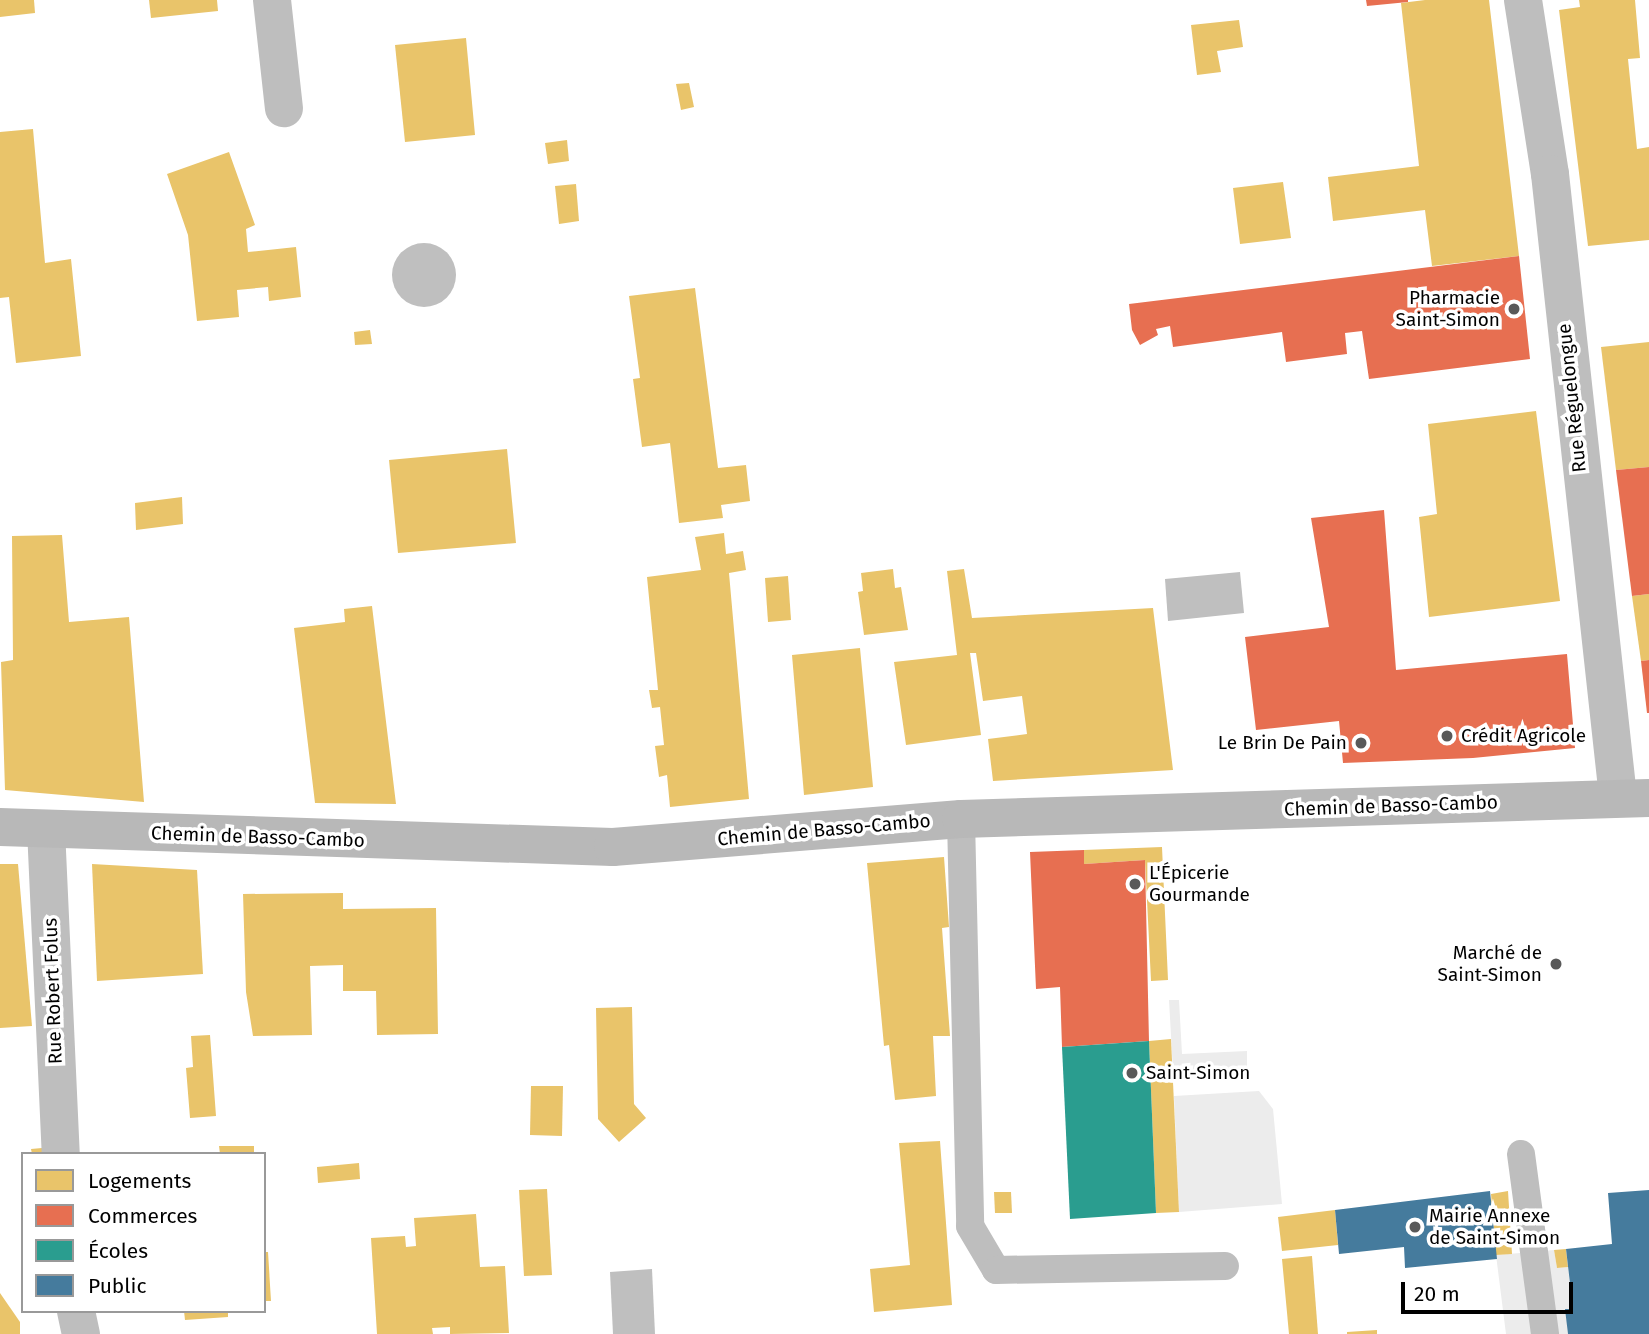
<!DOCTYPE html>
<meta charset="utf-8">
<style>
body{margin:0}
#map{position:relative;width:1649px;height:1334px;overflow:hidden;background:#fff;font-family:"Fira Sans",sans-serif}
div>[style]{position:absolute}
.green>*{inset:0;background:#ececec}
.water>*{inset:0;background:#bfbfbf}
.round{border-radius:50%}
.homes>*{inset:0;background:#e9c46a}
.shops>*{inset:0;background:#e76f51}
.schools>*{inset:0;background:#2a9d8f}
.public>*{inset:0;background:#457b9d}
.lane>*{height:28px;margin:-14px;padding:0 14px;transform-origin:14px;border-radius:14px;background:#bebebe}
.street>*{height:38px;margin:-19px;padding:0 19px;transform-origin:19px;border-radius:19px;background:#bebebe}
.secondary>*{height:38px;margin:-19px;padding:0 19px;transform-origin:19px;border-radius:19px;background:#b8b8b8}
.dots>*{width:19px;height:19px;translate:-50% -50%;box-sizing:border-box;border:4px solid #fff;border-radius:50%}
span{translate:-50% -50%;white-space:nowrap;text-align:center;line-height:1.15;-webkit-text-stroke:7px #fff;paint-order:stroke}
.poi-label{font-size:19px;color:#000}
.right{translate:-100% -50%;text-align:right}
.left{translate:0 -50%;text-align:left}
.street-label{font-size:19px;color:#000}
.legend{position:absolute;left:21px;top:1152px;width:245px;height:161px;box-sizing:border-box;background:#fff;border:2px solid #999;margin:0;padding:9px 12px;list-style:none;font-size:21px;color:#000}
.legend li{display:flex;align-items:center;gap:14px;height:35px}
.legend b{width:35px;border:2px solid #999}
.scale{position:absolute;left:1401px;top:1282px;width:172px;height:32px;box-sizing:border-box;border:4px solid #000;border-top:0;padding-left:9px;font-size:21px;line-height:24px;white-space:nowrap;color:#000;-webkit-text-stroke:5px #fff;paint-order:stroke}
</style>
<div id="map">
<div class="green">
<i style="clip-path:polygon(1169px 1000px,1179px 1000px,1182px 1054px,1247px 1051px,1247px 1067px,1173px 1071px)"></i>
<i style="clip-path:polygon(1259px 1091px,1273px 1109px,1282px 1204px,1179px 1212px,1174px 1096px)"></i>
<i style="clip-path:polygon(1554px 1250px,1557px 1268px,1568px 1267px,1573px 1309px,1566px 1309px,1568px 1334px,1506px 1334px,1496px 1255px)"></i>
</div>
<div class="water">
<i class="round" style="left:392px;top:243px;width:64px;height:64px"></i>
<i style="clip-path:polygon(1240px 572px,1244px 613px,1168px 621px,1165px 579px)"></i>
<i style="clip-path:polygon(652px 1269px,655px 1334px,613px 1334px,610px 1272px)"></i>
</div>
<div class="homes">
<i style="clip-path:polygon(0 0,34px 0,35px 13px,0 17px)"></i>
<i style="clip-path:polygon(149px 0,217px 0,218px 11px,151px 18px)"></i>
<i style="clip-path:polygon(1425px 0,1489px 0,1519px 256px,1432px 266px,1425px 210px,1333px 221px,1328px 177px,1419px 166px,1401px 3px)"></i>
<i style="clip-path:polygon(1579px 0,1635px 0,1640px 58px,1628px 59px,1637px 149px,1649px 147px,1649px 240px,1588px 246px,1559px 10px,1580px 7px)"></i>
<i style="clip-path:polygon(1239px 20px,1243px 47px,1217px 51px,1221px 72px,1197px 75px,1191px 25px)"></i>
<i style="clip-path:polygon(466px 38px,475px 135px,405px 142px,395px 45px)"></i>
<i style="clip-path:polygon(689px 83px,694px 107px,681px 110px,676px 84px)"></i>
<i style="clip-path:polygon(33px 129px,45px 263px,71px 259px,81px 356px,16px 363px,9px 297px,0 298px,0 132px)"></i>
<i style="clip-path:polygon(567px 140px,569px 161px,548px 164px,545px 143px)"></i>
<i style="clip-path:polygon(229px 152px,255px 225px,246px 229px,248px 252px,296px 247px,301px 297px,269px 301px,268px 287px,237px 290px,239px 317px,197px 321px,188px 235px,167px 174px)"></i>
<i style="clip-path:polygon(1283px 182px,1291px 238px,1240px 244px,1233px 188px)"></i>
<i style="clip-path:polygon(576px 184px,579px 221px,559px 224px,555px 186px)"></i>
<i style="clip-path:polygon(695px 288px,718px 468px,746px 465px,750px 501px,721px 505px,723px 518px,679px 523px,670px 443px,642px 447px,633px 379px,640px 378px,629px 296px)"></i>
<i style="clip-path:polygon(370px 330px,372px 344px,355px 345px,354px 332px)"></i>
<i style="clip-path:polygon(1649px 342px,1649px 467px,1616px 470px,1601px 347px)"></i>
<i style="clip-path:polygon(1536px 411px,1560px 601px,1429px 617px,1419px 517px,1437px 514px,1428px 424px)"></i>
<i style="clip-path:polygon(507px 449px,516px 543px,398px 553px,389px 460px)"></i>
<i style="clip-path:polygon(182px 497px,183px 524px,136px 530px,135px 503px)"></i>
<i style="clip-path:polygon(724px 533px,726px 554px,743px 551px,746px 570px,729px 573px,749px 799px,670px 807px,667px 775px,659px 777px,655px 746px,664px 745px,660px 707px,652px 708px,649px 690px,658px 690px,647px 577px,701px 570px,695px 537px)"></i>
<i style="clip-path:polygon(62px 535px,69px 622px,129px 617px,144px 802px,5px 790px,1px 662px,13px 660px,12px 536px)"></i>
<i style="clip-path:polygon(893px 569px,895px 588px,901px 587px,908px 630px,864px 635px,858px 592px,863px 591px,861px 573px)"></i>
<i style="clip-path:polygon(964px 569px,972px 618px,1153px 608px,1173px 770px,993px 781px,988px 739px,1027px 734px,1022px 696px,983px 701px,976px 653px,970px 653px,981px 735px,906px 745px,894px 662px,957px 655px,947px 571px)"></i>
<i style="clip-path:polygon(788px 576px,791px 620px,768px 622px,765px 578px)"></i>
<i style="clip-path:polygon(1649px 594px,1649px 660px,1641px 661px,1632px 596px)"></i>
<i style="clip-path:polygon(372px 606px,396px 804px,315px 803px,294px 628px,345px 622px,344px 609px)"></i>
<i style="clip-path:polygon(860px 648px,873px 787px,804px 795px,792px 655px)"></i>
<i style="clip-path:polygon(1162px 847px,1168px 980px,1151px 981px,1145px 860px,1084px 864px,1084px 850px)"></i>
<i style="clip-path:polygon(944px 857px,949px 927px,942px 928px,950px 1036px,933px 1036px,936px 1096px,895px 1100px,889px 1045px,884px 1046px,867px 863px)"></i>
<i style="clip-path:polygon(0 864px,18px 864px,32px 1026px,0 1028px)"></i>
<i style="clip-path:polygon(92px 864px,197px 870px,203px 974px,97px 981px)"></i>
<i style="clip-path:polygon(343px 893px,343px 909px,436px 908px,438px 1034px,377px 1035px,376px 991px,343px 991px,343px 965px,310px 966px,312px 1035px,253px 1036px,246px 992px,243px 894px)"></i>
<i style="clip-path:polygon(632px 1007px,634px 1104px,646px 1118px,619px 1142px,598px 1119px,596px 1008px)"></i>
<i style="clip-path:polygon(210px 1035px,216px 1116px,190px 1118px,186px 1068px,193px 1067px,191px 1036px)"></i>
<i style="clip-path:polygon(1171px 1039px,1179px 1212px,1156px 1213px,1149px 1041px)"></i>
<i style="clip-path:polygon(531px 1086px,563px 1086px,562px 1136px,530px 1135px)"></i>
<i style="clip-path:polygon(940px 1141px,952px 1305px,874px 1312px,870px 1269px,910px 1265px,899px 1143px)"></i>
<i style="clip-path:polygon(219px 1146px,254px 1146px,254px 1154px,220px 1154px)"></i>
<i style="clip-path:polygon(42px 1148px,42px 1154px,32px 1154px,31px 1149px)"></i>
<i style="clip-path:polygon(359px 1163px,360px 1179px,318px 1183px,317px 1167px)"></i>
<i style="clip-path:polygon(547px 1189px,552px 1275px,524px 1276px,519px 1190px)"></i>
<i style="clip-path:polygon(1508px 1191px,1512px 1254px,1496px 1255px,1491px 1194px)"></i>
<i style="clip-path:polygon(994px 1192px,1011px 1192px,1012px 1213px,995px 1213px)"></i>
<i style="clip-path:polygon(1335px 1210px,1338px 1245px,1282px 1251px,1278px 1217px)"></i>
<i style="clip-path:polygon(476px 1214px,480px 1267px,505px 1266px,509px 1333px,450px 1334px,450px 1327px,432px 1328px,433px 1334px,377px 1334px,371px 1238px,405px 1236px,406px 1247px,416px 1246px,414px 1218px)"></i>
<i style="clip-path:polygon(1566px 1249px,1568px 1267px,1557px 1268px,1554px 1250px)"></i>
<i style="clip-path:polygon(264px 1252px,268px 1252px,271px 1301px,264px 1301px)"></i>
<i style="clip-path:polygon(1312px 1256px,1318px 1334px,1289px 1334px,1282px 1259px)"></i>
<i style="clip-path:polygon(0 1293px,20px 1322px,20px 1334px,0 1334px)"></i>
<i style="clip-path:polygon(184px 1311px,228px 1311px,228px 1317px,185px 1320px)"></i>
<i style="clip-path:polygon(1377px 1330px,1377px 1334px,1347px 1334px,1347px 1332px)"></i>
</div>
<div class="shops">
<i style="clip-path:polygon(1366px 0,1408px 0,1408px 2px,1367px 6px)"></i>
<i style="clip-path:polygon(1519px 256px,1530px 359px,1369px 379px,1362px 331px,1345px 333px,1347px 354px,1286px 362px,1282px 332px,1173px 347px,1170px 326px,1156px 329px,1158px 335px,1140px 345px,1132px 330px,1129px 304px)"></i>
<i style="clip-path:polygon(1649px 467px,1649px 594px,1632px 596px,1616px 470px)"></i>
<i style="clip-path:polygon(1384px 510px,1396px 670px,1567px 654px,1575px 748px,1473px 758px,1343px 763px,1339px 721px,1256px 730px,1245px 637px,1329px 627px,1311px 518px)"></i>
<i style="clip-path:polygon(1649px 660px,1649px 713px,1647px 713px,1641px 661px)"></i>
<i style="clip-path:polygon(1084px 850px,1084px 864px,1145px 860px,1149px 1041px,1062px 1047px,1060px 987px,1036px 989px,1030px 852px)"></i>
</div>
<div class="schools">
<i style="clip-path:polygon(1149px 1041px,1156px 1213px,1070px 1219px,1062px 1047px)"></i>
</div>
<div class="public">
<i style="clip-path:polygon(1649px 1190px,1649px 1334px,1568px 1334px,1565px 1309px,1573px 1309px,1566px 1249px,1612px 1244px,1608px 1193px)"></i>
<i style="clip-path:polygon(1490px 1191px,1497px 1259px,1405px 1268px,1404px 1247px,1339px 1254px,1335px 1210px)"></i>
</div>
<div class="lane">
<i style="left:961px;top:819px;width:407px;rotate:88.7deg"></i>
<i style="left:970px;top:1226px;width:51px;rotate:59.4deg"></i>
<i style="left:996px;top:1270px;width:229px;rotate:-1deg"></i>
<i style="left:1521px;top:1154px;width:182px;rotate:82.4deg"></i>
</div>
<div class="street">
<i style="left:272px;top:0;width:109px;rotate:83.7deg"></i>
<i style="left:1523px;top:0;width:176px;rotate:81.2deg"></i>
<i style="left:1550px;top:174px;width:627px;rotate:83.77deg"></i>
<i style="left:46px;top:829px;width:325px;rotate:87.4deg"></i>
<i style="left:76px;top:1311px;width:24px;rotate:78deg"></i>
</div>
<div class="secondary">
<i style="left:0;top:827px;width:613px;rotate:1.87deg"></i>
<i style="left:613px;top:847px;width:349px;rotate:-4.6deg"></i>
<i style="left:961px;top:819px;width:688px;rotate:-1.75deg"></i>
</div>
<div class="dots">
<i style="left:1514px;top:309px;background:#595959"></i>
<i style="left:1447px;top:736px;background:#595959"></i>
<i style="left:1361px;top:743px;background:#595959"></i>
<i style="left:1135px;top:884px;background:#595959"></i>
<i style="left:1556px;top:964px;background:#595959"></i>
<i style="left:1132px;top:1073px;background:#595959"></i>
<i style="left:1415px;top:1227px;background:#595959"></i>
</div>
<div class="poi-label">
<span class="right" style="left:1500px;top:309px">Pharmacie<br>Saint-Simon</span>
<span class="left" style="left:1461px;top:736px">Crédit Agricole</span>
<span class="right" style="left:1347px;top:743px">Le Brin De Pain</span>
<span class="left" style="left:1149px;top:884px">L'Épicerie<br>Gourmande</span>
<span class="right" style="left:1542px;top:964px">Marché de<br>Saint-Simon</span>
<span class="left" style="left:1146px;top:1073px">Saint-Simon</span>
<span class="left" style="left:1429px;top:1227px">Mairie Annexe<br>de Saint-Simon</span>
</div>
<div class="street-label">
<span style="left:1572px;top:398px;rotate:-96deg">Rue Réguelongue</span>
<span style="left:1391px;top:806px;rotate:-2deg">Chemin de Basso-Cambo</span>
<span style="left:824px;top:830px;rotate:-5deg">Chemin de Basso-Cambo</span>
<span style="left:258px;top:837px;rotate:2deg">Chemin de Basso-Cambo</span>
<span style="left:53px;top:991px;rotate:-92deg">Rue Robert Folus</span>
</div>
<ul class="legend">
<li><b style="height:19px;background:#e9c46a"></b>Logements</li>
<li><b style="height:19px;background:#e76f51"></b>Commerces</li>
<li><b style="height:19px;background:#2a9d8f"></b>Écoles</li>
<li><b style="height:19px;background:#457b9d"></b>Public</li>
</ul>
<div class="scale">20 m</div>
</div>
